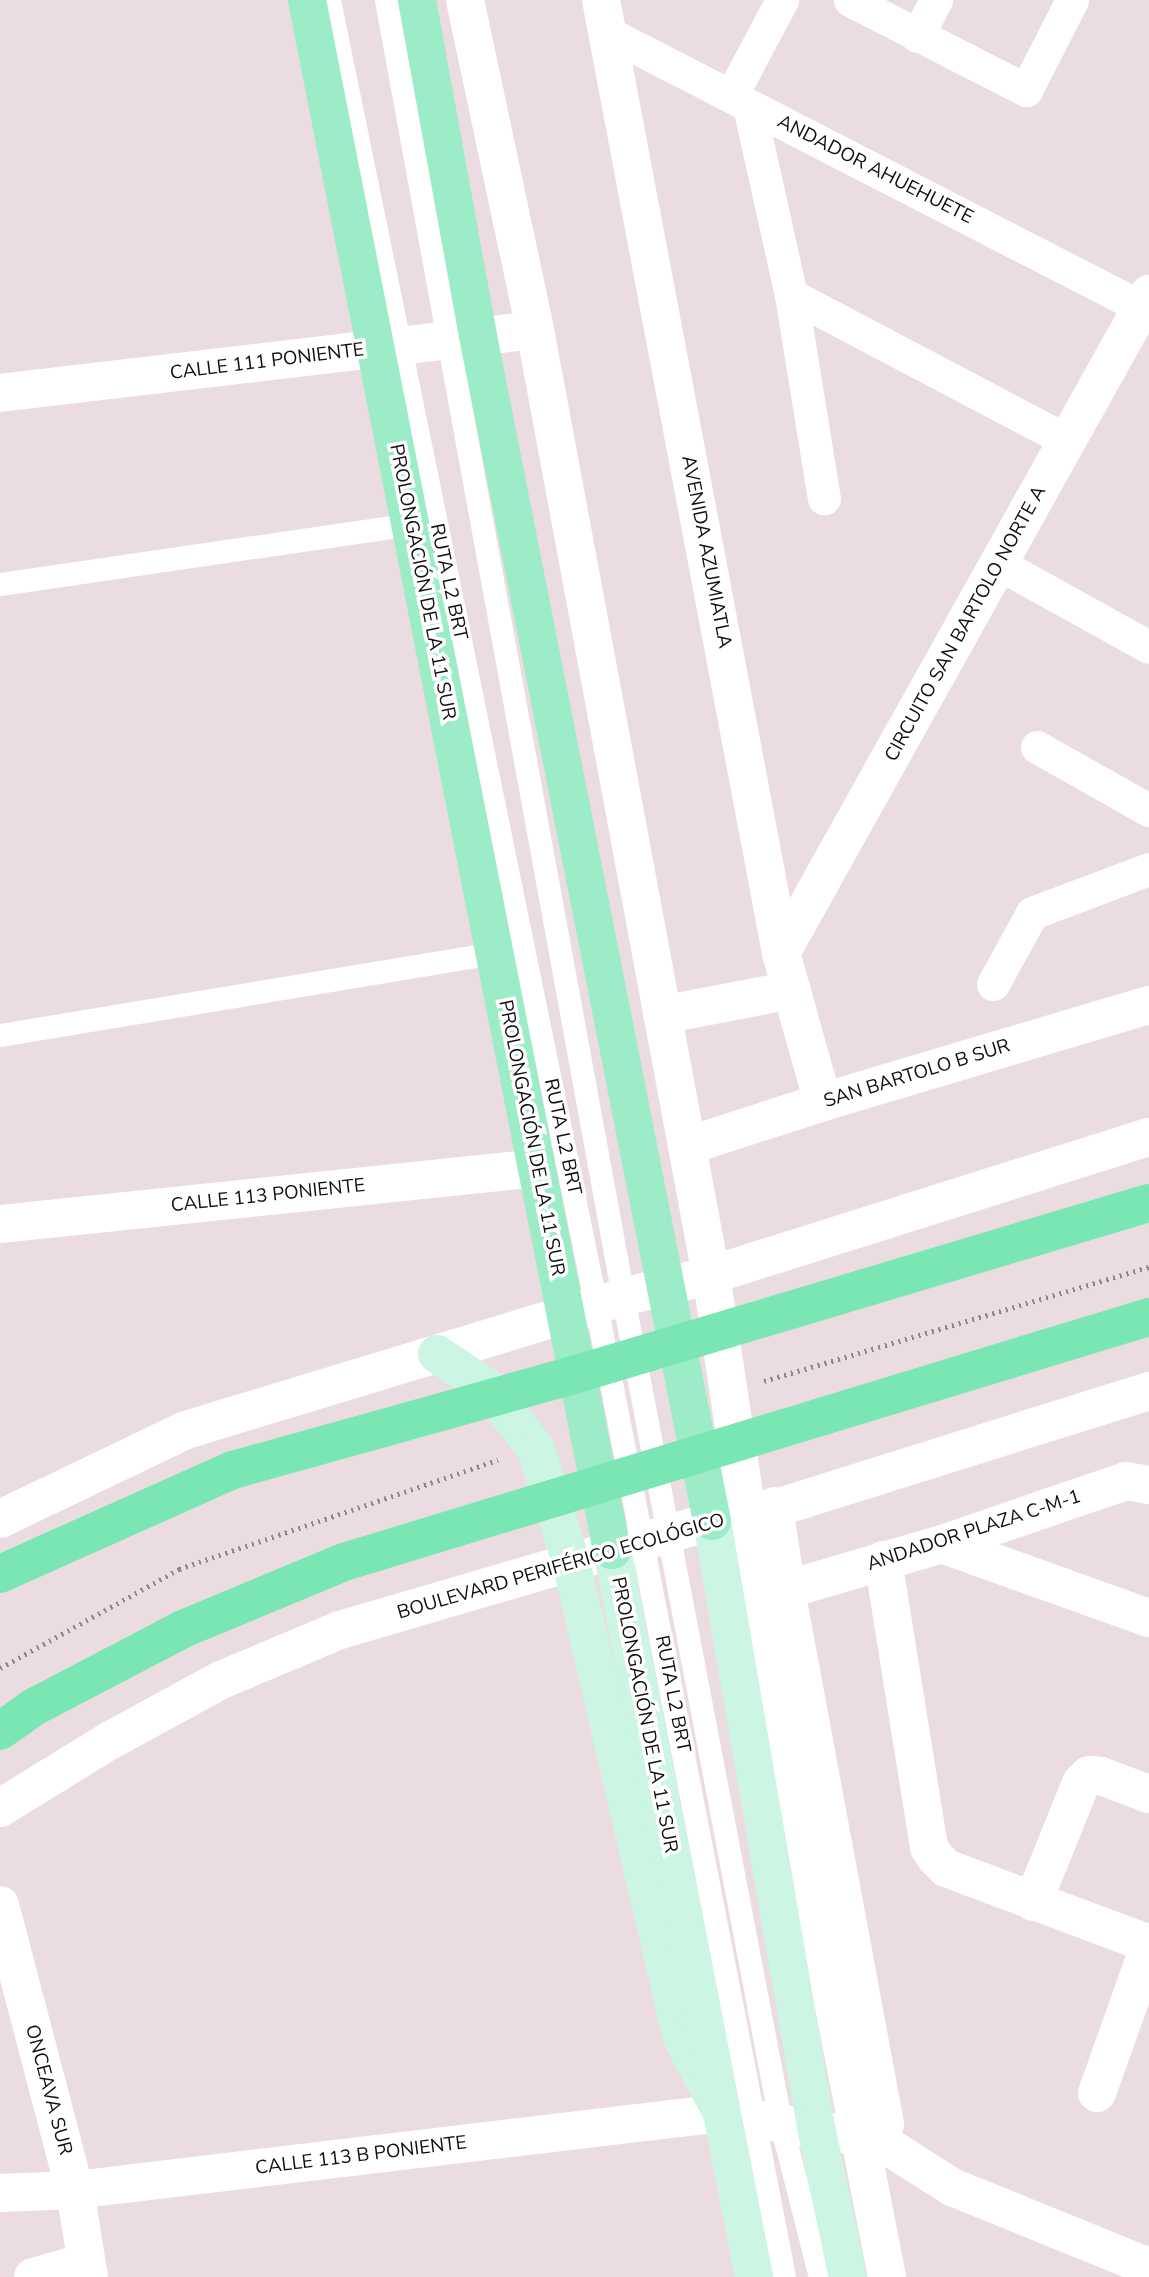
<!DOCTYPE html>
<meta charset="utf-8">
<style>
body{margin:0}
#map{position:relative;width:1149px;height:2277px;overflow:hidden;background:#ebdce2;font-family:"Nunito Sans",sans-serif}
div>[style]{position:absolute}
.path>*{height:4.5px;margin-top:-2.25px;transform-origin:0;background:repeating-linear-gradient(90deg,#91868a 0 2px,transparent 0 7px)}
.service>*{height:23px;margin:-11.5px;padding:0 11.5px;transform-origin:11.5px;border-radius:11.5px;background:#fff}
.pedestrian>*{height:33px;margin:-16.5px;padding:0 16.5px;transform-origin:16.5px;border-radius:16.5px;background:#fff}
.minor>*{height:38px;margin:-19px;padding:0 19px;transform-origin:19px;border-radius:19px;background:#fff}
.tertiary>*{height:38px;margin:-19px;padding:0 19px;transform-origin:19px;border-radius:19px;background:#fff}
.secondary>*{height:38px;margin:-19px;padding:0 19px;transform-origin:19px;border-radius:19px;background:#cdf5e3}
.primary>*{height:38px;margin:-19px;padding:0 19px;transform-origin:19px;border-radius:19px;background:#9becc7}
.trunk>*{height:38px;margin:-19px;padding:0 19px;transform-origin:19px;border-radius:19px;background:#7ae6b4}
span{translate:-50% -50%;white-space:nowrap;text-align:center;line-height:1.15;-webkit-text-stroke:7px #fff;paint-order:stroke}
.street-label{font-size:19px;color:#120d0f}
</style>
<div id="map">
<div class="path">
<i style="left:764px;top:1381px;width:402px;rotate:-16.5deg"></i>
<i style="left:0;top:1668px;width:205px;rotate:-28.9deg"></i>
<i style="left:179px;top:1569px;width:337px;rotate:-18.9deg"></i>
</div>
<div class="service">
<i style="left:329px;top:0;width:1332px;rotate:78.44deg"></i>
<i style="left:596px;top:1305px;width:990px;rotate:79.05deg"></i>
<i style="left:386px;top:0;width:1318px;rotate:79.64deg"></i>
<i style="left:623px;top:1297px;width:838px;rotate:79.2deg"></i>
<i style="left:780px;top:2120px;width:162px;rotate:75.7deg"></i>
<i style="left:0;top:584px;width:415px;rotate:-8.3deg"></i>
<i style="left:0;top:1035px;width:501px;rotate:-9.42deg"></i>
</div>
<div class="pedestrian">
<i style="left:850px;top:0;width:198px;rotate:27.1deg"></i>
<i style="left:1026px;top:90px;width:101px;rotate:-62.9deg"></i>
<i style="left:608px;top:33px;width:599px;rotate:27.21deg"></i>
<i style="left:917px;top:36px;width:41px;rotate:-62.2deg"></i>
<i style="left:731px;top:96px;width:109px;rotate:-62deg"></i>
<i style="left:749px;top:106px;width:194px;rotate:77.5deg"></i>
<i style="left:791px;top:295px;width:206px;rotate:80.8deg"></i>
<i style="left:791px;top:295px;width:313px;rotate:27.8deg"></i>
<i style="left:999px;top:564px;width:171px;rotate:29deg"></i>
<i style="left:1037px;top:747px;width:129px;rotate:29.4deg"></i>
<i style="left:993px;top:984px;width:81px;rotate:-61.2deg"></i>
<i style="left:1032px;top:913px;width:125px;rotate:-20.6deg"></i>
</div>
<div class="minor">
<i style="left:601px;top:0;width:970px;rotate:79.3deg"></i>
<i style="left:781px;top:953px;width:155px;rotate:74.3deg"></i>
<i style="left:0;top:393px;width:539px;rotate:-6.72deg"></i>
<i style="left:781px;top:953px;width:755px;rotate:-60.82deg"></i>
<i style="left:662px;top:1015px;width:132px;rotate:-10.9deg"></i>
<i style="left:687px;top:1146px;width:143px;rotate:-17.9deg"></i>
<i style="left:823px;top:1102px;width:340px;rotate:-16.6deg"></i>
<i style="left:0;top:1224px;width:540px;rotate:-5.95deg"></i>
<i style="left:942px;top:1544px;width:220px;rotate:19.7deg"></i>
<i style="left:883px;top:1560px;width:291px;rotate:80.9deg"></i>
<i style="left:929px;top:1847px;width:12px;rotate:59deg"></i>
<i style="left:935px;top:1857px;width:16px;rotate:45deg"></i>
<i style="left:946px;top:1868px;width:217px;rotate:20.5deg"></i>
<i style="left:799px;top:1586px;width:149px;rotate:-16.4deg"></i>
<i style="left:942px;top:1544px;width:194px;rotate:-18.9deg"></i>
<i style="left:1126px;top:1481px;width:23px;rotate:10deg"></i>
<i style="left:1033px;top:1902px;width:128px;rotate:-68deg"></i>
<i style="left:1081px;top:1783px;width:11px;rotate:-45deg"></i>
<i style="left:1089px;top:1775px;width:12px;rotate:5deg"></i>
<i style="left:1101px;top:1776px;width:51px;rotate:20.6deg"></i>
<i style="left:0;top:1905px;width:295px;rotate:75.3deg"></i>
<i style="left:75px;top:2190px;width:88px;rotate:80.9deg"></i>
<i style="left:1097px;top:2093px;width:155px;rotate:-70.4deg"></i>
<i style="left:0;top:2193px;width:75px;rotate:-2.3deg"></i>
<i style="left:75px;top:2190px;width:652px;rotate:-6.79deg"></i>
<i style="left:722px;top:2113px;width:141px;rotate:9.8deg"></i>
<i style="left:861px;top:2137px;width:30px;rotate:20deg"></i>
<i style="left:889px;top:2147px;width:75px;rotate:32.4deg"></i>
<i style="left:952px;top:2187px;width:213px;rotate:22.1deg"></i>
<i style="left:33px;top:2277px;width:55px;rotate:-15.8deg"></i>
</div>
<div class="tertiary">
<i style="left:465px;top:0;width:337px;rotate:78deg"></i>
<i style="left:535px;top:330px;width:961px;rotate:79.45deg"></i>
<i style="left:711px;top:1275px;width:308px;rotate:81.4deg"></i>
<i style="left:757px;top:1580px;width:407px;rotate:79.8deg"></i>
<i style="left:829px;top:1981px;width:302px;rotate:78.9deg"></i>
<i style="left:774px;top:1506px;width:96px;rotate:81.6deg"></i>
<i style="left:788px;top:1601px;width:532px;rotate:79.49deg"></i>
<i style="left:0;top:1519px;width:206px;rotate:-25.6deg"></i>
<i style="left:186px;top:1430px;width:457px;rotate:-16.9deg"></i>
<i style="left:623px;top:1297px;width:91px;rotate:-14deg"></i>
<i style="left:711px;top:1275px;width:459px;rotate:-17.5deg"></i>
<i style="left:0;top:1808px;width:128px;rotate:-31.6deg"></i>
<i style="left:109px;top:1741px;width:128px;rotate:-28.6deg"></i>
<i style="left:221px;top:1680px;width:129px;rotate:-22.8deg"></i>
<i style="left:340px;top:1630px;width:388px;rotate:-16.3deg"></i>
<i style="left:712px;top:1521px;width:35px;rotate:-7deg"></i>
<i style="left:747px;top:1517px;width:421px;rotate:-17.4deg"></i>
</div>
<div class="secondary">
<i style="left:437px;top:1354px;width:63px;rotate:33.9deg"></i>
<i style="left:489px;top:1389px;width:76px;rotate:51.9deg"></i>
<i style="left:536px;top:1449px;width:118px;rotate:72.8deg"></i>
<i style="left:571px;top:1562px;width:489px;rotate:76.9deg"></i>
<i style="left:682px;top:2038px;width:85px;rotate:61.9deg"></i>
<i style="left:712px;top:1521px;width:615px;rotate:80.26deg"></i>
<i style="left:816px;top:2127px;width:153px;rotate:78deg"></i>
<i style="left:612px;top:1550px;width:741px;rotate:78.95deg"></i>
</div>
<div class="primary">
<i style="left:307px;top:0;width:1580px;rotate:78.87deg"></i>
<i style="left:417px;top:0;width:341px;rotate:79.7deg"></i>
<i style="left:478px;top:336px;width:1208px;rotate:78.83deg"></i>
</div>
<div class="trunk">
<i style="left:0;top:1574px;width:255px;rotate:-24.1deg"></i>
<i style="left:233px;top:1470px;width:350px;rotate:-15.6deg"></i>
<i style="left:570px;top:1376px;width:604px;rotate:-16.64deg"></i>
<i style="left:0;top:1731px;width:42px;rotate:-35.2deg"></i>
<i style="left:34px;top:1707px;width:168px;rotate:-27.6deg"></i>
<i style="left:183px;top:1629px;width:174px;rotate:-22.6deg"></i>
<i style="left:344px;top:1562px;width:841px;rotate:-16.93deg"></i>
</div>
<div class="street-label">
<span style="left:875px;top:170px;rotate:27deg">ANDADOR AHUEHUETE</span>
<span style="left:267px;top:362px;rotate:-7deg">CALLE 111 PONIENTE</span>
<span style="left:706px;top:552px;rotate:79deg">AVENIDA AZUMIATLA</span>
<span style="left:422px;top:582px;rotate:79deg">PROLONGACIÓN DE LA 11 SUR</span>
<span style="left:448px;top:582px;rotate:78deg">RUTA L2 BRT</span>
<span style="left:966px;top:624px;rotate:-61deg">CIRCUITO SAN BARTOLO NORTE A</span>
<span style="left:917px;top:1074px;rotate:-17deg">SAN BARTOLO B SUR</span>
<span style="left:562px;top:1137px;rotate:78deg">RUTA L2 BRT</span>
<span style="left:531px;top:1138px;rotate:79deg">PROLONGACIÓN DE LA 11 SUR</span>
<span style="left:268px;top:1196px;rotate:-6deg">CALLE 113 PONIENTE</span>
<span style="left:974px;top:1531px;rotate:-18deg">ANDADOR PLAZA C-M-1</span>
<span style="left:561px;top:1567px;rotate:-16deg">BOULEVARD PERIFÉRICO ECOLÓGICO</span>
<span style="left:672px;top:1694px;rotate:79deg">RUTA L2 BRT</span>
<span style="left:644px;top:1715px;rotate:79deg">PROLONGACIÓN DE LA 11 SUR</span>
<span style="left:48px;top:2090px;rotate:75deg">ONCEAVA SUR</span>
<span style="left:361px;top:2156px;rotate:-7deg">CALLE 113 B PONIENTE</span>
</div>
</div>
